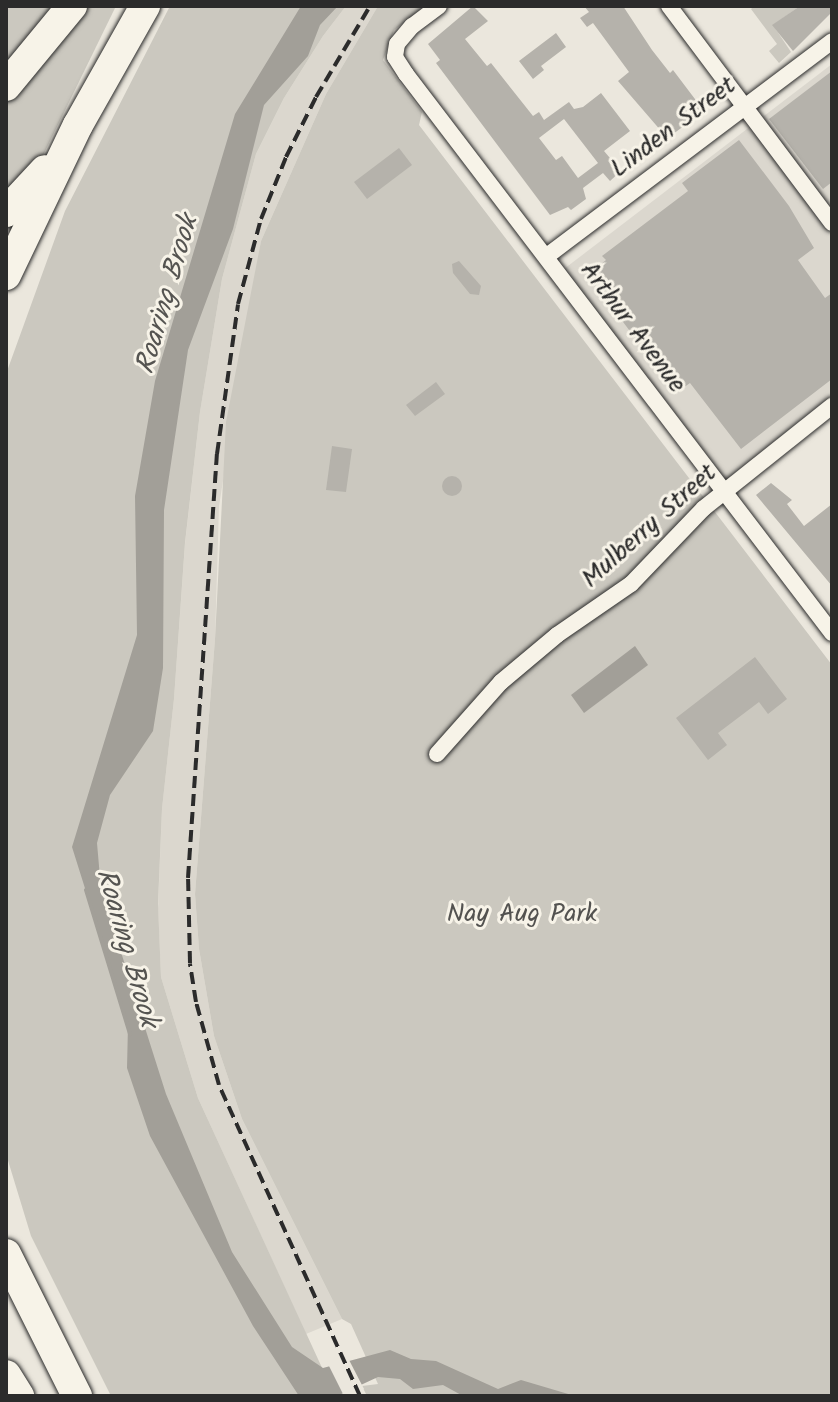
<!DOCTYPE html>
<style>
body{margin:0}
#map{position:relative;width:838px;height:1402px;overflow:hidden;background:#ebe7dd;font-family:Kalam,sans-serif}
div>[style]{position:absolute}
.built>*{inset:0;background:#dbd7ce}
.green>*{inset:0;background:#cbc8bf}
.water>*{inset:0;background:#a29f98}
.pier>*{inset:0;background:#ebe7dd}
.stream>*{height:4px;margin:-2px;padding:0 2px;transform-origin:2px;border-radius:2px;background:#a29f98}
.building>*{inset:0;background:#b5b2ab}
.round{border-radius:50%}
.roads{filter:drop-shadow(0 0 2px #2b2b2b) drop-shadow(0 0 2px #2b2b2b)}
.street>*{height:16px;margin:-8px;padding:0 8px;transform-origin:8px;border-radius:8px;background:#f7f3e8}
.highway>*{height:30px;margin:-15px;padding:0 15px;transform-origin:15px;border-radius:15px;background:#f7f3e8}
.rail>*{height:4px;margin-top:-2px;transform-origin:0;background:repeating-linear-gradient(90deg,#2b2b2b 0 12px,transparent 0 18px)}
span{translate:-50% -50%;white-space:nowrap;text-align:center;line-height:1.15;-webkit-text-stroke:6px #f7f3e8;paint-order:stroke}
.street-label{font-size:26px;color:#2b2b2b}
.park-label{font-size:26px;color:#535250}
.water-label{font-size:28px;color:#555451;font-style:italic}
.frame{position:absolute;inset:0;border:8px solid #2b2b2b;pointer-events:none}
</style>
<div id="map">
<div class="built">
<i style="clip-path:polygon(346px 6px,378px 6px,326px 94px,261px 241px,219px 506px,215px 639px,195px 894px,199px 949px,214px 1036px,242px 1119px,342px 1319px,306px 1334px,198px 1098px,161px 977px,158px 908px,162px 809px,174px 699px,185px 544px,200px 412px,222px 279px,256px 154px,284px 98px,323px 36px)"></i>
<i style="clip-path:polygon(832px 64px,832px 398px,723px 482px,564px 269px)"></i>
</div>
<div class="green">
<i style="clip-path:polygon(6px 6px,116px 6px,6px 231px)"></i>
<i style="clip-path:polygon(170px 6px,346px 6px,323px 36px,284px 98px,256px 154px,222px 279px,200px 412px,185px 543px,174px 699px,162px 809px,158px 904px,161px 977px,198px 1098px,335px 1396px,111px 1396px,31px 1236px,6px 1154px,6px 374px,65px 211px)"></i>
<i style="clip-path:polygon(378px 6px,427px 6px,394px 30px,383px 60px,422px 112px,419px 125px,832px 665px,832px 1396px,367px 1396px,362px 1386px,378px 1384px,351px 1324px,342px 1319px,242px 1119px,214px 1036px,199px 949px,195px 894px,215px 639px,226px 422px,261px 241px,326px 94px)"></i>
<i style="clip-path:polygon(754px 6px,800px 6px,773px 25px,791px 52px,779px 63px,769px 51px,777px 44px,751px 9px)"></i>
</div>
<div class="water">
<i style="clip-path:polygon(301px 6px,338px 6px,320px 25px,308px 56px,264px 105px,233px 229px,188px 350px,164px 510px,163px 668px,153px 731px,110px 795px,97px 843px,101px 889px,166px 1094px,232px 1252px,292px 1347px,323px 1368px,390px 1350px,411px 1359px,436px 1361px,498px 1389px,521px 1380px,575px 1396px,463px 1396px,443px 1385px,413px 1389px,400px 1379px,378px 1377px,337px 1396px,299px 1396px,253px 1326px,150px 1136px,127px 1068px,128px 1025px,72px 847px,137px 635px,135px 496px,155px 381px,235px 114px)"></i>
<i style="clip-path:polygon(635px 646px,648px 665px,584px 713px,571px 695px)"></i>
</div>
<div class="pier">
<i style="clip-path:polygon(347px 1356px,364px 1389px,344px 1396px,327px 1362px)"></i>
</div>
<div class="stream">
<i style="left:86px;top:890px;width:151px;rotate:73deg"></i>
</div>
<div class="building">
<i style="clip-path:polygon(evenodd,473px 6px,488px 21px,465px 39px,487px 66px,491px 63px,533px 116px,539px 112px,544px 120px,569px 102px,574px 109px,583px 107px,601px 93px,630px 131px,604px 151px,621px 171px,610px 181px,603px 173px,583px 188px,586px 199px,571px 210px,568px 207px,550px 215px,436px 63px,440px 60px,428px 44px,473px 6px,564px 119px,598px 163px,578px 178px,562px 156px,556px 160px,539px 138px,564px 119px)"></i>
<i style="clip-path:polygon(584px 6px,623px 6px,652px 50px,670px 73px,673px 70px,704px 111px,669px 137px,662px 132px,618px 81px,629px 72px,593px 23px,587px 27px,580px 18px,589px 12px)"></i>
<i style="clip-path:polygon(800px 6px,832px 6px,832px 12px,793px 51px,772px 25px)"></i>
<i style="clip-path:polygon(556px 33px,566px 47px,541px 66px,544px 70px,533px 79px,519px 61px)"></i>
<i style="clip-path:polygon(832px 71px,832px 182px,823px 189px,769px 119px)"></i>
<i style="clip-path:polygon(739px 140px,789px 206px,814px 248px,798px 260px,825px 298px,832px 293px,832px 379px,741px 449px,690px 383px,676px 393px,600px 291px,603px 288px,591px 272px,606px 260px,602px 256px,688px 191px,682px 183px)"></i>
<i style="clip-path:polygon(399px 148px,412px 165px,367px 199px,354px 182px)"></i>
<i style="clip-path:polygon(459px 261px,481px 286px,479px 295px,470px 294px,453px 273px,452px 264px)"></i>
<i style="clip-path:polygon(436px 382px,445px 394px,415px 416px,406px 405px)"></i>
<i style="clip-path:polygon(332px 446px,352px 449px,346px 492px,326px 490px)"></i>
<i class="round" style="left:442px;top:476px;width:20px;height:20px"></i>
<i style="clip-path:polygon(771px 483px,792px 500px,787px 504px,804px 526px,832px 504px,832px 586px,756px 495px)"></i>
<i style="clip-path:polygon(755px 657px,787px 699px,768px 714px,759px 702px,718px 733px,727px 745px,708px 760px,676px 718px)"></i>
</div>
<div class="roads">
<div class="street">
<i style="left:439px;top:6px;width:34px;rotate:143deg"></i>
<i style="left:412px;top:26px;width:23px;rotate:130deg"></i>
<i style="left:397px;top:44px;width:13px;rotate:99deg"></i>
<i style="left:395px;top:57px;width:20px;rotate:57deg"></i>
<i style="left:406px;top:74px;width:703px;rotate:52.69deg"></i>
<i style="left:669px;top:6px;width:271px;rotate:53.1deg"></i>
<i style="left:547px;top:256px;width:357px;rotate:-37deg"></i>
<i style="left:437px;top:754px;width:96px;rotate:-48.4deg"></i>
<i style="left:501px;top:682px;width:73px;rotate:-40deg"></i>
<i style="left:557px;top:635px;width:90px;rotate:-34.6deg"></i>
<i style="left:631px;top:584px;width:105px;rotate:-46.2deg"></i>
<i style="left:704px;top:508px;width:164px;rotate:-38.6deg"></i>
</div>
<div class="highway">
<i style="left:6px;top:86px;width:104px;rotate:-50.5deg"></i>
<i style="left:6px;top:212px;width:57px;rotate:-47.1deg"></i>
<i style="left:6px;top:275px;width:166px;rotate:-64.4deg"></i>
<i style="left:78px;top:125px;width:137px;rotate:-60.6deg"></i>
<i style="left:6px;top:1254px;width:159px;rotate:63.4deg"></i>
<i style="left:6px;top:1375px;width:25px;rotate:58deg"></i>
</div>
</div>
<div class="rail">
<i style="left:360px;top:1396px;width:341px;rotate:-114.4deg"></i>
<i style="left:219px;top:1085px;width:86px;rotate:-105.5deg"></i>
<i style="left:196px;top:1002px;width:39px;rotate:-99deg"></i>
<i style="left:190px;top:963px;width:85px;rotate:-91.3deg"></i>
<i style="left:188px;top:878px;width:425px;rotate:-86.1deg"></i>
<i style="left:217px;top:454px;width:151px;rotate:-82deg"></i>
<i style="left:238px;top:304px;width:88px;rotate:-74.9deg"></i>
<i style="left:261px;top:219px;width:67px;rotate:-68deg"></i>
<i style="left:286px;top:157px;width:67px;rotate:-63.4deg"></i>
<i style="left:316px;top:97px;width:106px;rotate:-59.3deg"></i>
</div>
<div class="street-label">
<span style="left:674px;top:128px;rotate:-37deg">Linden Street</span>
<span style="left:632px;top:328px;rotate:53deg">Arthur Avenue</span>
<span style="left:650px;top:527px;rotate:-42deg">Mulberry Street</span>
</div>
<div class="park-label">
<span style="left:522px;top:915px">Nay Aug Park</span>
</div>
<div class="water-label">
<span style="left:168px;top:295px;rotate:-74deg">Roaring Brook</span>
<span style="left:126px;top:948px;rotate:74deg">Roaring Brook</span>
</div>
<div class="frame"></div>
</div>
